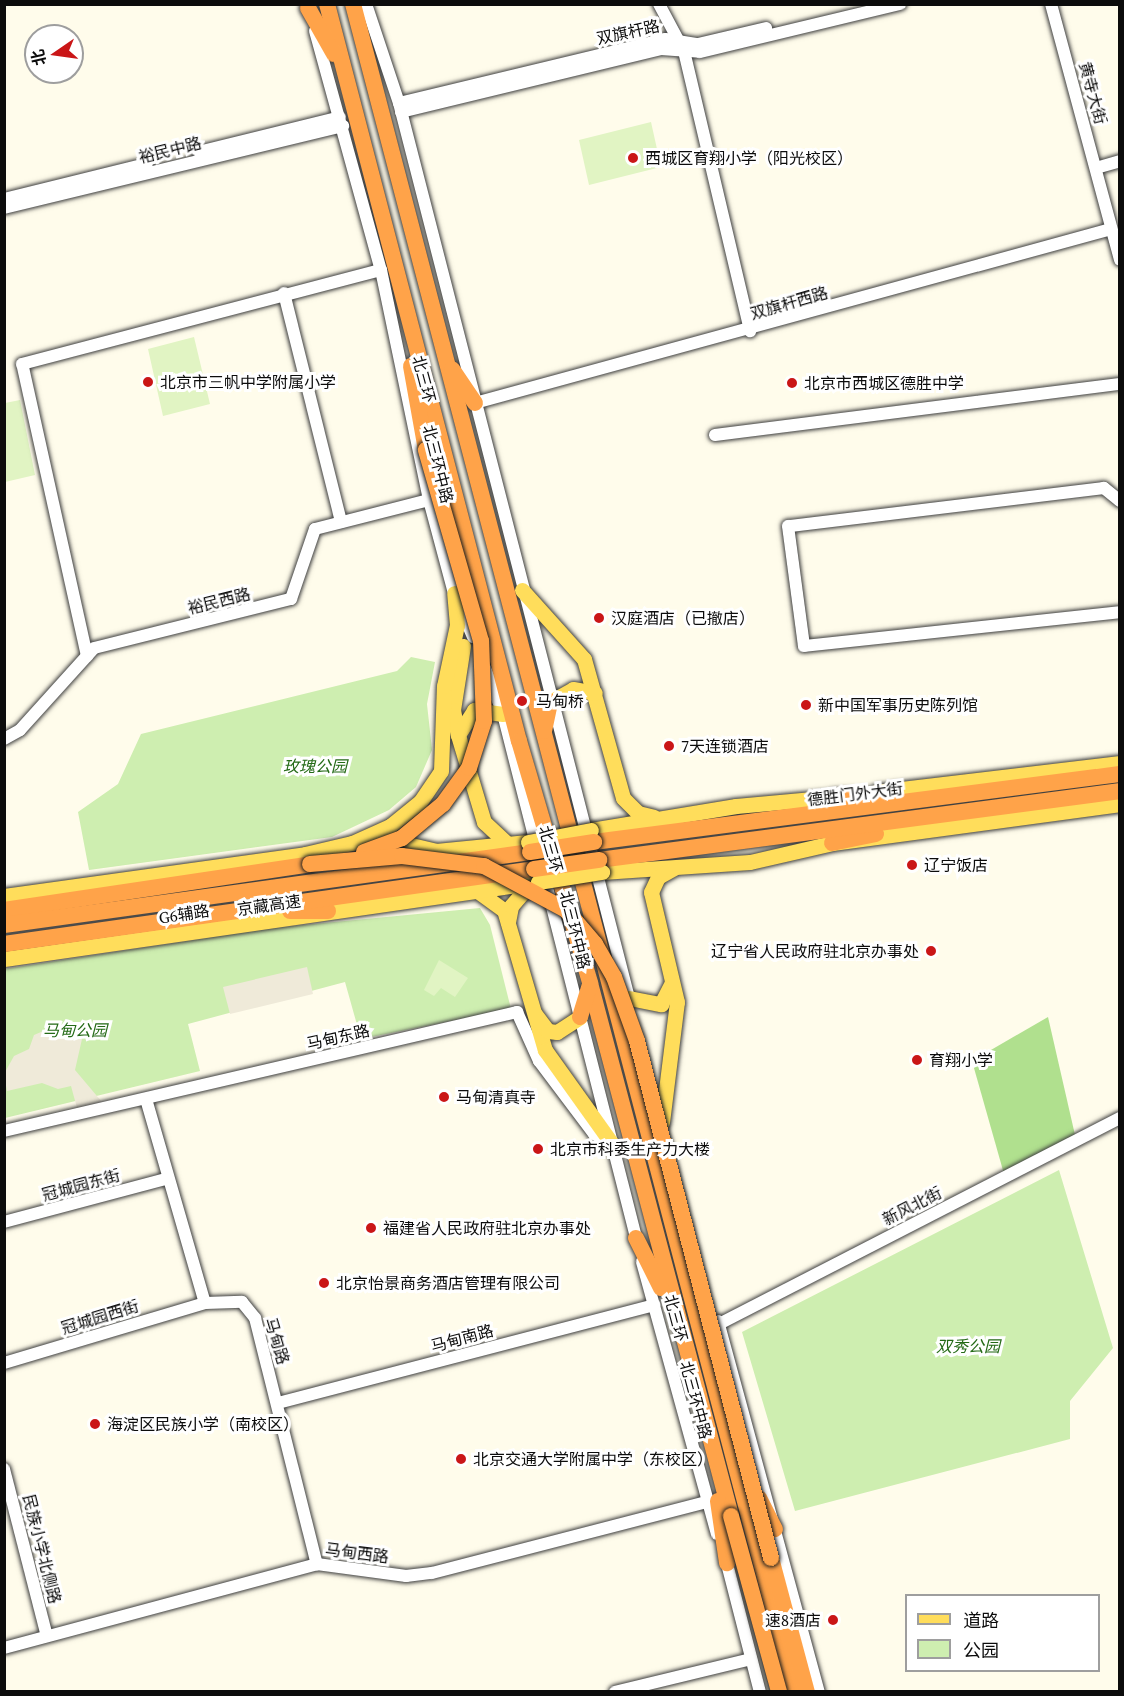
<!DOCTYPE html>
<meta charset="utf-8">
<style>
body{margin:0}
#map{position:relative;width:1124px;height:1696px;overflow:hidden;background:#fffceb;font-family:"Source Serif 4","Noto Sans SC",serif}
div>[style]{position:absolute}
.green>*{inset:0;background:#ceeeb0}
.forest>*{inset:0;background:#b0e08e}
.pitch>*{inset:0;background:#e1f4c3}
.plaza>*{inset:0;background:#efead9}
.roads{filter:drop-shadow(0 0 2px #3f3f3f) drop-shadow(0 0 2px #3f3f3f)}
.minor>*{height:12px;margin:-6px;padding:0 6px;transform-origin:6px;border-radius:6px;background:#fff}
.major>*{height:15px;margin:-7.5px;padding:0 7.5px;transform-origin:7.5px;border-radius:7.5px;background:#ffdd5b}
.highway>*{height:16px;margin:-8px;padding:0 8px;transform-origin:8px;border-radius:8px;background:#ffa349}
.bridges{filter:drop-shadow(0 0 2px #1d1d1d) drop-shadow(0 0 2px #1d1d1d)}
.major-bridge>*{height:15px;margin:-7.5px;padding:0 7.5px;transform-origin:7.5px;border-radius:7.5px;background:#ffdd5b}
.highway-bridge>*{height:16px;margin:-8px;padding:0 8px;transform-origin:8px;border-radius:8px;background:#ffa349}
.dots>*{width:16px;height:16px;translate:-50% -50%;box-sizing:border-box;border:3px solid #fff;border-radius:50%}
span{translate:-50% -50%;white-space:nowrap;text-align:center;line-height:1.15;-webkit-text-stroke:6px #fff;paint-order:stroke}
.street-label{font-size:16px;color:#0c0c0c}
.poi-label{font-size:16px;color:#0c0c0c}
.left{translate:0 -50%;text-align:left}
.right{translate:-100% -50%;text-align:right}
.park-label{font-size:16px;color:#246a16;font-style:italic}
.frame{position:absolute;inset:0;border:6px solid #0c0c0c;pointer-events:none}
.legend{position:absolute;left:905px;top:1594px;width:195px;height:78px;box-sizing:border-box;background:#fff;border:2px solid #9e9e9e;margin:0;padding:8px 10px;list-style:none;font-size:18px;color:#0c0c0c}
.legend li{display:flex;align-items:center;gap:12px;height:30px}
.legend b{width:30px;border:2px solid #9e9e9e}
.north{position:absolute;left:24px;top:24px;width:60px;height:60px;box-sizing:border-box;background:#fff;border:2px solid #9e9e9e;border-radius:50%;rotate:257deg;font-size:16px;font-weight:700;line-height:24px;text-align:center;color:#0c0c0c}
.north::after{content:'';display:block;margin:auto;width:21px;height:27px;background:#ca1617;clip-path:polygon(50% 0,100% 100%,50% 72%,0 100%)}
</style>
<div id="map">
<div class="green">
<i style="clip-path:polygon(411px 657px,435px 662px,427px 704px,432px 750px,416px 787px,389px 810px,332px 837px,89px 870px,78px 812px,118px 784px,141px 734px,397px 671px)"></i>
<i style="clip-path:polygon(480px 908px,490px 925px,511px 1009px,361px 1039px,345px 982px,188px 1024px,200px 1071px,5px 1118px,4px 969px,272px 928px)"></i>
<i style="clip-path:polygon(1059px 1170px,1113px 1348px,1070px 1401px,1070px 1439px,795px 1511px,742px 1332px)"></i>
</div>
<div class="forest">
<i style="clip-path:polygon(1048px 1017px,1075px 1135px,1004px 1174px,972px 1061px)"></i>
</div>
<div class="pitch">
<i style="clip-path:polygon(651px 122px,661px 167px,589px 185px,579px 140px)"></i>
<i style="clip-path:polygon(194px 337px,210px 404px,163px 416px,148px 349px)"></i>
<i style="clip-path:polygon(20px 400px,35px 475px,5px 482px,5px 403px)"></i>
<i style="clip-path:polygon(439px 960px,468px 978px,455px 997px,441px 988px,434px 996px,424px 990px)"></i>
</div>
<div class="plaza">
<i style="clip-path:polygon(307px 967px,313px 994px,230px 1014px,223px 987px)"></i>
<i style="clip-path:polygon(55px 1026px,72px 1028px,82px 1039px,75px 1070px,102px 1102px,77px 1108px,71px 1086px,58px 1089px,42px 1083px,7px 1091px,4px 1074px,14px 1056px,29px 1049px,34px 1035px)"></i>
</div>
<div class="roads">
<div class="minor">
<i style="left:366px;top:4px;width:104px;rotate:71.6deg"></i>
<i style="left:399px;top:103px;width:924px;rotate:75.59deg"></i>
<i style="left:659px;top:4px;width:53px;rotate:62deg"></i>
<i style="left:684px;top:51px;width:288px;rotate:76.7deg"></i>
<i style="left:1051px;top:4px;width:265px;rotate:74.9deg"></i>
<i style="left:315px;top:31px;width:248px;rotate:74.6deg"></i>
<i style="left:381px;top:270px;width:235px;rotate:78.2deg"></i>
<i style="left:429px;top:500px;width:96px;rotate:75deg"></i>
<i style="left:454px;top:593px;width:48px;rotate:66.6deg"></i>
<i style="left:399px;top:103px;width:274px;rotate:-13.5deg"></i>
<i style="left:665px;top:39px;width:33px;rotate:9deg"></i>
<i style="left:698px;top:44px;width:70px;rotate:-13.2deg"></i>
<i style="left:401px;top:112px;width:268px;rotate:-13.6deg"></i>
<i style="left:661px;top:49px;width:39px;rotate:4deg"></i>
<i style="left:700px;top:52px;width:206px;rotate:-13.5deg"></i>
<i style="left:199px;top:152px;width:145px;rotate:-13.9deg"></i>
<i style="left:1096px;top:168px;width:25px;rotate:-16deg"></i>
<i style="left:4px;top:199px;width:147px;rotate:-13.8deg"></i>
<i style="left:4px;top:208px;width:349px;rotate:-13.6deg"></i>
<i style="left:284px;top:293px;width:236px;rotate:76deg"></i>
<i style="left:475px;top:403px;width:659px;rotate:-15.3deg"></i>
<i style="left:715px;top:435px;width:408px;rotate:-7.2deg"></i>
<i style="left:1120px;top:501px;width:21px;rotate:-141deg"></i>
<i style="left:1104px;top:488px;width:318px;rotate:173.1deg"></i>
<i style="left:788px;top:526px;width:121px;rotate:82.4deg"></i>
<i style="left:804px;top:646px;width:318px;rotate:-6.1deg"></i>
<i style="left:87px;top:656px;width:299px;rotate:-102.5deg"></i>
<i style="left:22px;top:364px;width:371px;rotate:-14.7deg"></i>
<i style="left:485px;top:668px;width:49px;rotate:68.6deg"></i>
<i style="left:503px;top:714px;width:548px;rotate:75.74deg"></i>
<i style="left:4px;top:739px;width:18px;rotate:-29deg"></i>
<i style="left:20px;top:730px;width:110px;rotate:-47.9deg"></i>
<i style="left:94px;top:648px;width:203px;rotate:-14deg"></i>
<i style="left:291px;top:599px;width:74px;rotate:-71.1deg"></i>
<i style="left:315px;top:529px;width:118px;rotate:-14.3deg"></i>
<i style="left:146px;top:1099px;width:212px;rotate:73.9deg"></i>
<i style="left:205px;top:1303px;width:37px;rotate:-2deg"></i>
<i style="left:242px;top:1302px;width:21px;rotate:51deg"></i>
<i style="left:255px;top:1318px;width:254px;rotate:75.9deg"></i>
<i style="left:4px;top:1131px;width:527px;rotate:-13.06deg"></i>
<i style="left:517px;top:1012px;width:54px;rotate:65.8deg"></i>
<i style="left:539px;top:1061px;width:91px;rotate:53deg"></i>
<i style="left:594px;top:1134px;width:17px;rotate:28deg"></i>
<i style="left:4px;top:1222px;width:168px;rotate:-14.9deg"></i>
<i style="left:642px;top:1262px;width:282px;rotate:74.6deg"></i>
<i style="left:718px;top:1321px;width:385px;rotate:74.8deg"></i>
<i style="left:719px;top:1324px;width:451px;rotate:-27.2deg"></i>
<i style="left:4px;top:1363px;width:210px;rotate:-16.6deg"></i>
<i style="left:278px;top:1403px;width:389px;rotate:-14.6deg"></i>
<i style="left:4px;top:1469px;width:172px;rotate:75.6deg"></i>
<i style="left:725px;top:1556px;width:140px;rotate:75.6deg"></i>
<i style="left:4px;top:1648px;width:324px;rotate:-15deg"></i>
<i style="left:317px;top:1564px;width:90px;rotate:7.7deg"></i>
<i style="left:406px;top:1576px;width:26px;rotate:-7deg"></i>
<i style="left:432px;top:1573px;width:283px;rotate:-14.5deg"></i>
<i style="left:615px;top:1692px;width:140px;rotate:-13.6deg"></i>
</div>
<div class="major">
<i style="left:522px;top:590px;width:93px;rotate:48.1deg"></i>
<i style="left:584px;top:659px;width:144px;rotate:74.3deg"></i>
<i style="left:623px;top:798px;width:21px;rotate:45deg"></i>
<i style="left:638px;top:813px;width:16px;rotate:14deg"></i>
<i style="left:463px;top:646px;width:65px;rotate:98.9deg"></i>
<i style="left:453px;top:710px;width:25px;rotate:79deg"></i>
<i style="left:458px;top:735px;width:91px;rotate:73.4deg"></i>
<i style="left:484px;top:822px;width:33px;rotate:43deg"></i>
<i style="left:550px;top:702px;width:26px;rotate:-29deg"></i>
<i style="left:573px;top:689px;width:22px;rotate:10deg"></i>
<i style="left:458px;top:735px;width:30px;rotate:-57deg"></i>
<i style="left:474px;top:710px;width:29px;rotate:8deg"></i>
<i style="left:876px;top:792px;width:246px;rotate:-6.8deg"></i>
<i style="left:591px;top:830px;width:147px;rotate:-9.4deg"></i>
<i style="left:736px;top:806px;width:110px;rotate:-5.2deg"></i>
<i style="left:390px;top:840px;width:47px;rotate:13.4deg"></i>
<i style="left:436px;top:851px;width:92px;rotate:-5.6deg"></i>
<i style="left:602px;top:872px;width:148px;rotate:-3.9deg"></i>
<i style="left:750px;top:862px;width:84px;rotate:-13deg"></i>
<i style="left:832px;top:843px;width:291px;rotate:-7.7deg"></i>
<i style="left:476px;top:890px;width:34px;rotate:36deg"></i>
<i style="left:504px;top:910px;width:146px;rotate:73.7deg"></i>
<i style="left:545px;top:1050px;width:115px;rotate:54.5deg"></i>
<i style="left:4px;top:896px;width:304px;rotate:-7.9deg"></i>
<i style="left:305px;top:854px;width:48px;rotate:-13.2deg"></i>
<i style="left:352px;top:843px;width:42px;rotate:-24.1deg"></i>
<i style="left:390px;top:826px;width:38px;rotate:-39deg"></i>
<i style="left:420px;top:802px;width:37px;rotate:-56deg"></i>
<i style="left:441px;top:771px;width:85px;rotate:-88deg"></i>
<i style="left:444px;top:686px;width:62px;rotate:-78deg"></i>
<i style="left:457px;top:625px;width:32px;rotate:-95deg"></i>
<i style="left:508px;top:922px;width:16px;rotate:-79deg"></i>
<i style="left:511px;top:906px;width:30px;rotate:-49deg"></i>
<i style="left:4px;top:959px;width:524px;rotate:-8.22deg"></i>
<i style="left:629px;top:998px;width:33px;rotate:11deg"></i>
<i style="left:661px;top:1004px;width:22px;rotate:-63deg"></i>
<i style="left:535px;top:1014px;width:21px;rotate:53deg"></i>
<i style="left:548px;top:1031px;width:9px;rotate:6deg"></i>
<i style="left:557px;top:1032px;width:27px;rotate:-33deg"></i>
<i style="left:662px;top:1122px;width:121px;rotate:-82.9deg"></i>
<i style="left:677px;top:1002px;width:113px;rotate:-103.3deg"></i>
<i style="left:651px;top:892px;width:17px;rotate:-65deg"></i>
<i style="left:658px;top:877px;width:18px;rotate:-29deg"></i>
</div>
<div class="highway">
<i style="left:327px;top:4px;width:762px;rotate:75.4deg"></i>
<i style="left:519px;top:741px;width:252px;rotate:73.6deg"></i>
<i style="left:590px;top:983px;width:551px;rotate:75.18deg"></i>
<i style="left:353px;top:4px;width:1745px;rotate:75.33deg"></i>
<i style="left:308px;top:8px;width:53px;rotate:60.5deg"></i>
<i style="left:411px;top:366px;width:85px;rotate:79.9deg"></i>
<i style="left:452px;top:369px;width:41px;rotate:55.9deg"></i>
<i style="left:544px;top:731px;width:30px;rotate:-78deg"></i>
<i style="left:834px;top:797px;width:56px;rotate:-1deg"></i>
<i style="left:594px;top:842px;width:530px;rotate:-7.37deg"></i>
<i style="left:832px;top:843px;width:45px;rotate:-11.6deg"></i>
<i style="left:599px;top:860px;width:526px;rotate:-7.54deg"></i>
<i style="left:4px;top:910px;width:309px;rotate:-8.5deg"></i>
<i style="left:290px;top:911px;width:38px"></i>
<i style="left:4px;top:925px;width:531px;rotate:-7.9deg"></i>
<i style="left:4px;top:944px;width:535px;rotate:-8.05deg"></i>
<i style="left:580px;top:1017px;width:34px;rotate:-73deg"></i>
<i style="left:636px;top:1238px;width:56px;rotate:63.4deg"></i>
<i style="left:759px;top:1498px;width:35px;rotate:63deg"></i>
<i style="left:718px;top:1501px;width:63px;rotate:81.7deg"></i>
<i style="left:771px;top:1558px;width:139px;rotate:75deg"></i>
</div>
</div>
<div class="bridges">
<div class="major-bridge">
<i style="left:528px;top:842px;width:64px;rotate:-10.8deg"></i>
<i style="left:538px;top:882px;width:65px;rotate:-8.9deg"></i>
</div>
<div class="highway-bridge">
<i style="left:364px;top:852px;width:40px;rotate:-20.2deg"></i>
<i style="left:402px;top:838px;width:53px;rotate:-39.7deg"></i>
<i style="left:443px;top:804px;width:44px;rotate:-54.2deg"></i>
<i style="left:469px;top:768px;width:49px;rotate:-72.3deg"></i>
<i style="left:484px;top:721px;width:80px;rotate:-92.1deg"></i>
<i style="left:481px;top:641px;width:199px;rotate:-106.1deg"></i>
<i style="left:530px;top:852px;width:65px;rotate:-8.9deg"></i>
<i style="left:310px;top:864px;width:92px;rotate:-5deg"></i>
<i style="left:402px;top:856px;width:83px;rotate:7deg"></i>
<i style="left:484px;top:866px;width:93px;rotate:28.2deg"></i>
<i style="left:566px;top:910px;width:45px;rotate:49.5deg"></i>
<i style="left:595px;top:944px;width:38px;rotate:60deg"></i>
<i style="left:614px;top:977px;width:68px;rotate:70.2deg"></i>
<i style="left:637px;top:1041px;width:534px;rotate:75.47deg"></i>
<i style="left:534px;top:869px;width:66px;rotate:-7.9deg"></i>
<i style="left:731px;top:1516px;width:182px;rotate:74.7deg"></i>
</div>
</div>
<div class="dots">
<i style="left:633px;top:158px;background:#ca1617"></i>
<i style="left:148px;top:382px;background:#ca1617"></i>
<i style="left:792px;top:383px;background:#ca1617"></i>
<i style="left:599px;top:618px;background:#ca1617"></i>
<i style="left:522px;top:701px;background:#ca1617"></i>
<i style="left:806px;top:705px;background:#ca1617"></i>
<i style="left:669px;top:746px;background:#ca1617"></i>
<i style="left:912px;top:865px;background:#ca1617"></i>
<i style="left:931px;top:951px;background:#ca1617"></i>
<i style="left:917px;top:1060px;background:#ca1617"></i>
<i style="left:444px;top:1097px;background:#ca1617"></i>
<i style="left:538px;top:1149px;background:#ca1617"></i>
<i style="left:371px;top:1228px;background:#ca1617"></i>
<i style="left:324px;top:1283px;background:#ca1617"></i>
<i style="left:95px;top:1424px;background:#ca1617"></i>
<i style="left:461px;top:1459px;background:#ca1617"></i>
<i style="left:833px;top:1620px;background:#ca1617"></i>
</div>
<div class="street-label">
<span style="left:628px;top:32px;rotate:-12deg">双旗杆路</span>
<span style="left:1093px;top:93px;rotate:75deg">黄寺大街</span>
<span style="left:170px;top:150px;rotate:-14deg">裕民中路</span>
<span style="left:789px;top:303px;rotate:-16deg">双旗杆西路</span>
<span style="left:424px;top:379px;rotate:75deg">北三环</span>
<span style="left:438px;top:464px;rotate:76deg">北三环中路</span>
<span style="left:219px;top:601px;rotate:-14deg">裕民西路</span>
<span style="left:855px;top:794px;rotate:-7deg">德胜门外大街</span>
<span style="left:551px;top:849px;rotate:74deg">北三环</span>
<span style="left:269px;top:905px;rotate:-8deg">京藏高速</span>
<span style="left:184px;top:914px;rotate:-9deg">G6辅路</span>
<span style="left:575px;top:930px;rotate:76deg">北三环中路</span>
<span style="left:338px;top:1037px;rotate:-13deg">马甸东路</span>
<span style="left:81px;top:1185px;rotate:-15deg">冠城园东街</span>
<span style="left:912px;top:1206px;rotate:-27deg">新风北街</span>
<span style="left:100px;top:1317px;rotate:-17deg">冠城园西街</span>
<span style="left:676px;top:1318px;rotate:75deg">北三环</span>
<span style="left:462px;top:1338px;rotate:-15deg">马甸南路</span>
<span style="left:277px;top:1341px;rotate:73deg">马甸路</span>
<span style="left:696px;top:1400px;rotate:75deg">北三环中路</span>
<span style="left:42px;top:1549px;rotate:76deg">民族小学北侧路</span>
<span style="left:357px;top:1553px;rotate:7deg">马甸西路</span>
</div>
<div class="poi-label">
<span class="left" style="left:645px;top:158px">西城区育翔小学（阳光校区）</span>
<span class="left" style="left:160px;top:382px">北京市三帆中学附属小学</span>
<span class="left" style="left:804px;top:383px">北京市西城区德胜中学</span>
<span class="left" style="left:611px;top:618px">汉庭酒店（已撤店）</span>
<span class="left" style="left:536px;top:701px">马甸桥</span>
<span class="left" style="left:818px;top:705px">新中国军事历史陈列馆</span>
<span class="left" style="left:681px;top:746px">7天连锁酒店</span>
<span class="left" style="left:924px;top:865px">辽宁饭店</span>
<span class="right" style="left:919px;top:951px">辽宁省人民政府驻北京办事处</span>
<span class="left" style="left:929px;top:1060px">育翔小学</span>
<span class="left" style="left:456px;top:1097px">马甸清真寺</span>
<span class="left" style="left:550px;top:1149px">北京市科委生产力大楼</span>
<span class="left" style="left:383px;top:1228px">福建省人民政府驻北京办事处</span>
<span class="left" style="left:336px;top:1283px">北京怡景商务酒店管理有限公司</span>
<span class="left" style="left:107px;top:1424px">海淀区民族小学（南校区）</span>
<span class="left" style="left:473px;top:1459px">北京交通大学附属中学（东校区）</span>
<span class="right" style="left:821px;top:1620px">速8酒店</span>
</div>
<div class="park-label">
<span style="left:315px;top:766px">玫瑰公园</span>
<span style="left:75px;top:1030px">马甸公园</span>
<span style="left:968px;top:1346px">双秀公园</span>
</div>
<div class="frame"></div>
<ul class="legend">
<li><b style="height:8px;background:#ffdd5b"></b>道路</li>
<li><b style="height:16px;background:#ceeeb0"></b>公园</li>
</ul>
<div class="north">北</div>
</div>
